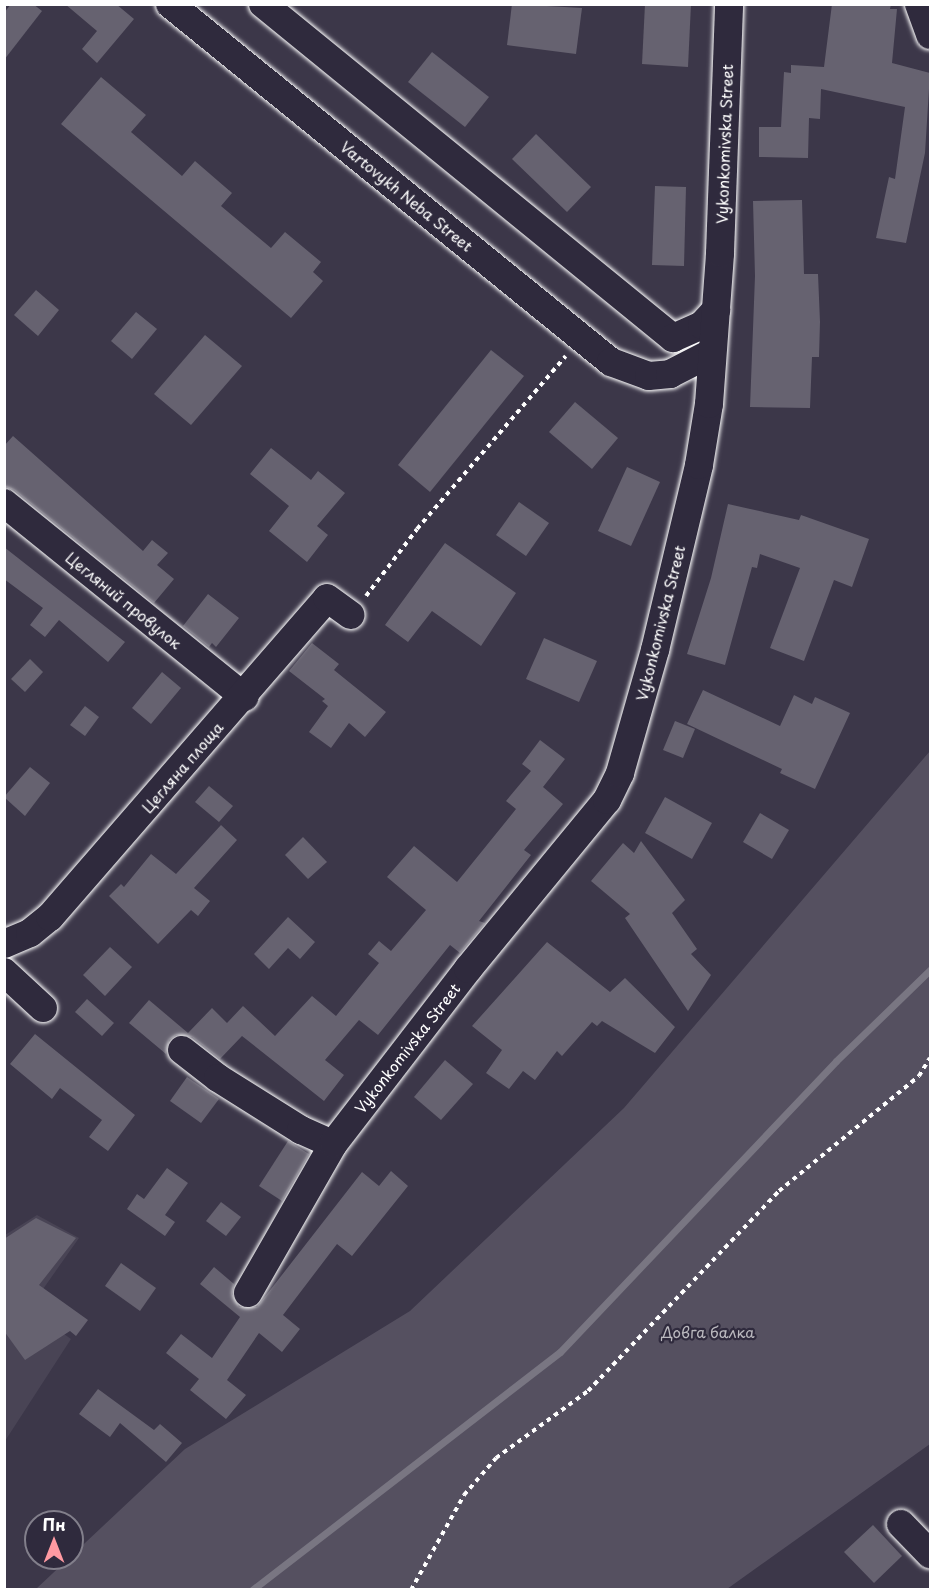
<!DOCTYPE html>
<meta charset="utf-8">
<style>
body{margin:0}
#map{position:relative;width:935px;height:1594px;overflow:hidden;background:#3c3749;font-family:"Playpen Sans",sans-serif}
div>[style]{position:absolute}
.built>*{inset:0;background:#494455}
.green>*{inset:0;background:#555060}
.stream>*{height:7px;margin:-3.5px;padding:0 3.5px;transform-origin:3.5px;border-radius:3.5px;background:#797682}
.building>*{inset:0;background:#666270}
.path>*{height:4px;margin-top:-2px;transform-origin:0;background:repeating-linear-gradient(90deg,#fff 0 4.5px,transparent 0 9px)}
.roads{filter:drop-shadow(0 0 2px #fff) drop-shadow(0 0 2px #fff)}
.minor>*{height:28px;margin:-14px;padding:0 14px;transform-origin:14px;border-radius:14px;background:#2f2a3d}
span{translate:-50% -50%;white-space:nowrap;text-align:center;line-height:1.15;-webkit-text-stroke:4.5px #2f2a3d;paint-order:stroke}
.street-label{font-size:15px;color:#fff}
.park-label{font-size:15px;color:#bbb9bf}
.frame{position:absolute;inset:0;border:6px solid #fff;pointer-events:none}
.north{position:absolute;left:24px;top:1510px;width:60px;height:60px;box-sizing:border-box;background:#2f2a3d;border:2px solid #827f8b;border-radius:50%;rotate:0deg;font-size:16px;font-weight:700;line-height:24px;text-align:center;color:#fff}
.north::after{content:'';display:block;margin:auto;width:21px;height:27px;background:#ff9aa2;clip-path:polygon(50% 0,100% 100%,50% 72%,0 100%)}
</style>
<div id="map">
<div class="built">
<i style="clip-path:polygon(37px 1215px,79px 1238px,29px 1309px,71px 1339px,5px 1441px,5px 1235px)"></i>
</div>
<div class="green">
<i style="clip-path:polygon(930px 751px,930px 1444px,727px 1589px,36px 1589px,185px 1449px,410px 1311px,624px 1108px)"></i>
</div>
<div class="stream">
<i style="left:252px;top:1590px;width:389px;rotate:-37.7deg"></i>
<i style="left:560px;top:1352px;width:401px;rotate:-46.5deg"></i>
<i style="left:836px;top:1061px;width:131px;rotate:-44.1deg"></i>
</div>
<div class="building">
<i style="clip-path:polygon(11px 4px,33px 4px,42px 11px,4px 60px,4px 13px)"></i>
<i style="clip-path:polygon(65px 4px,116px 4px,134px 19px,97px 63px,82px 49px,97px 31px)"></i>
<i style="clip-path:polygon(512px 4px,582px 8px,576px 54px,507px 45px)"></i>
<i style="clip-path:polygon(645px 4px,691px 4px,688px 67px,642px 64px)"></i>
<i style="clip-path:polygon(832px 4px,891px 4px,890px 9px,897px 9px,892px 63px,930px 73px,925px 153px,906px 243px,876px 238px,889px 177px,895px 179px,905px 107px,821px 89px,820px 119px,809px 118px,808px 158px,759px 157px,759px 127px,781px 127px,784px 72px,791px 73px,791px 65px,824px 67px)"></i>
<i style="clip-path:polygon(432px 52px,489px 97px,465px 127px,408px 82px)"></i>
<i style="clip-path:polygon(101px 77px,146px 115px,131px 132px,182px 176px,195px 161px,232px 193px,221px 206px,271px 248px,285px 232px,321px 262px,313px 272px,323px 281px,291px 318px,61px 124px)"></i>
<i style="clip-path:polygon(536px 134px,591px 187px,567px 212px,512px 159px)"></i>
<i style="clip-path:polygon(655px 186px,686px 187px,684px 266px,652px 265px)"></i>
<i style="clip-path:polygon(802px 200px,804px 274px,818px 274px,820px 322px,819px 357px,812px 357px,810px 408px,750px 407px,755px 276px,753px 201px)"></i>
<i style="clip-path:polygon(36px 290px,59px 310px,38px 336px,14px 315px)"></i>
<i style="clip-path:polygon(136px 312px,157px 329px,132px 359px,111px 341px)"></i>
<i style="clip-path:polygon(205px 335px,242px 366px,191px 425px,154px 394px)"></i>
<i style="clip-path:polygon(491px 350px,524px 376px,430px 492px,398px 465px)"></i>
<i style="clip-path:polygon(575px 402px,618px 438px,592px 469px,549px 432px)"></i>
<i style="clip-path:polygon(13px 436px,143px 551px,152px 540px,168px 553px,157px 565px,174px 579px,154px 603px,14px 490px,4px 486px,4px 446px)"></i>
<i style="clip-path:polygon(271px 448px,311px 480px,318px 471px,345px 493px,317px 526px,328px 535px,307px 562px,269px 531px,289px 506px,250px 474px)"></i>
<i style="clip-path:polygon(627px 467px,660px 482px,631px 546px,598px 531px)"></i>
<i style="clip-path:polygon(519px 502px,549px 523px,526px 556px,496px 535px)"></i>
<i style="clip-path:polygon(728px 504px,799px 520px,801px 515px,869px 539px,852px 587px,834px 580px,804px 661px,770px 648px,800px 568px,760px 554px,757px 568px,752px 567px,725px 665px,687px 654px,711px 578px)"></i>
<i style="clip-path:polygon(445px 543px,516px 593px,481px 646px,432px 611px,408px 642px,385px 625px)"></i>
<i style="clip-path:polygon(4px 547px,125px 642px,108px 662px,59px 620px,45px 637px,30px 625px,43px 608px,4px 579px)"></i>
<i style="clip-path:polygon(208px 594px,239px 618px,216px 647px,212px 643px,209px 647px,183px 626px)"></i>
<i style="clip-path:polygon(544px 638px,597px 661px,579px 702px,526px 679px)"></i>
<i style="clip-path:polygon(312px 643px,339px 664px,334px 670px,386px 712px,365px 737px,349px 723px,331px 748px,309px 732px,328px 706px,322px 701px,325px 699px,289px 671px)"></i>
<i style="clip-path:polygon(30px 659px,43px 672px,25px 692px,11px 679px)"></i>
<i style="clip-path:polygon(162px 672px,181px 688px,151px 724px,132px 708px)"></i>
<i style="clip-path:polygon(703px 690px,780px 726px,794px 695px,812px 704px,815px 697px,850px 713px,815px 789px,780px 773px,782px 769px,687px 724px)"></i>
<i style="clip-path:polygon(85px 706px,99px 717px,85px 736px,70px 725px)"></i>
<i style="clip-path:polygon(675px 721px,695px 729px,683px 758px,663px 750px)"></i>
<i style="clip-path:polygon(540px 740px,565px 759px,543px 787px,563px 804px,524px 850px,531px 855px,479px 921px,485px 923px,460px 953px,450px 945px,378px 1035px,359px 1020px,325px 1060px,344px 1075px,324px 1101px,242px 1036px,220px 1059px,192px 1037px,176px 1035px,169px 1040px,166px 1054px,129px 1023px,149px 1000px,188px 1033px,212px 1008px,227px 1023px,243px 1006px,275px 1036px,312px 996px,336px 1016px,379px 963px,368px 954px,379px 941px,391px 951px,426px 910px,387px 877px,414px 846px,457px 882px,516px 809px,506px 801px,531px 771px,522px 764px)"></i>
<i style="clip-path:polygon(30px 767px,50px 783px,25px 816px,4px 797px)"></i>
<i style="clip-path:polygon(209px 786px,233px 806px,219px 822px,195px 802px)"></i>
<i style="clip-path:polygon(665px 797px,712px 823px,692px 859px,645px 833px)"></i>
<i style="clip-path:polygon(760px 813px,789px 830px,772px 859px,743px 842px)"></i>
<i style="clip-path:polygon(221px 825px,237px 840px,194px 888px,210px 901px,198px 916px,191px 910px,158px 944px,109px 896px,121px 884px,124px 887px,151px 854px,176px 874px)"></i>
<i style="clip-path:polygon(303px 837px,327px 862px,308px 879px,285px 855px)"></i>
<i style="clip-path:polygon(641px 841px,685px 900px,672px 913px,697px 949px,691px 954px,711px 975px,688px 1011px,625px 918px,630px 914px,591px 881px,623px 843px,634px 853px)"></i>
<i style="clip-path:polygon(288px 917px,315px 942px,300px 959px,288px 948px,269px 969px,254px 954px)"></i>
<i style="clip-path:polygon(547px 942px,610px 992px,625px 978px,675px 1027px,655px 1053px,602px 1021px,597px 1026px,592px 1022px,562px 1056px,557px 1051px,535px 1080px,523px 1071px,509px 1089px,486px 1073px,502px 1050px,472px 1026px)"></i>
<i style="clip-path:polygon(110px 947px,132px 967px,105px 996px,83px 975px)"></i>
<i style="clip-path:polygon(87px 999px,114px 1023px,102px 1036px,75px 1012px)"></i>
<i style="clip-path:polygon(35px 1034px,135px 1115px,108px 1151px,89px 1137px,102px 1120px,60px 1088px,52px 1099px,10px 1064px)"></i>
<i style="clip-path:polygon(445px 1060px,473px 1084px,441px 1120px,414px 1097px)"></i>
<i style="clip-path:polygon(187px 1077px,219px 1099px,201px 1123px,170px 1101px)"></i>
<i style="clip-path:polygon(288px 1141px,309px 1154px,282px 1201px,259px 1186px)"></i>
<i style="clip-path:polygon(167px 1168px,188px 1183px,165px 1215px,175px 1222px,165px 1236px,127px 1209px,137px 1194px,144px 1199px)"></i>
<i style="clip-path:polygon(391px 1171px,408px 1186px,352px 1256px,337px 1244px,283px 1315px,300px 1329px,282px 1352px,259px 1333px,227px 1380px,246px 1395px,226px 1419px,190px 1390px,199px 1379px,166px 1353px,181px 1334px,212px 1358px,240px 1317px,200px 1284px,214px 1267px,234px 1284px,232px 1294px,239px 1307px,257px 1307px,362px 1172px,379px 1186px)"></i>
<i style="clip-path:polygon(221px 1202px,241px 1217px,226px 1236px,206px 1221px)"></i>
<i style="clip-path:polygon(36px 1218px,76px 1238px,39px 1285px,88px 1320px,76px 1336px,70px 1331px,25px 1360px,4px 1331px,4px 1239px)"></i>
<i style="clip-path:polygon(121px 1263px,156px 1288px,140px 1311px,105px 1286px)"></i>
<i style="clip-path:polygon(98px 1389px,154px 1430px,160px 1424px,182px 1443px,166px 1462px,120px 1423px,110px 1437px,79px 1414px)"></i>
<i style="clip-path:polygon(873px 1525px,902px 1556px,874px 1583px,844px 1552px)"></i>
</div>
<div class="path">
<i style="left:366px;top:596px;width:84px;rotate:-52.7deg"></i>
<i style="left:417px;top:529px;width:228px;rotate:-49.3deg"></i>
<i style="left:411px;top:1590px;width:109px;rotate:-60.8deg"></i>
<i style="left:464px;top:1495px;width:49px;rotate:-49.1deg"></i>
<i style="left:496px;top:1458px;width:114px;rotate:-36.1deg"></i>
<i style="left:588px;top:1391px;width:277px;rotate:-46.3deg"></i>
<i style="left:779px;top:1191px;width:181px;rotate:-39.4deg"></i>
<i style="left:919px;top:1076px;width:21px;rotate:-59deg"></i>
</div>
<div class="roads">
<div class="minor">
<i style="left:170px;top:4px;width:568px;rotate:39.07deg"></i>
<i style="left:611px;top:362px;width:40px;rotate:20.2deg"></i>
<i style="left:649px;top:376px;width:21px;rotate:-5deg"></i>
<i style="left:670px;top:374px;width:46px;rotate:-27.1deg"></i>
<i style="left:263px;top:4px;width:529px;rotate:39.17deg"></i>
<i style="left:673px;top:338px;width:32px;rotate:-24deg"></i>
<i style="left:702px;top:325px;width:21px;rotate:-47deg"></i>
<i style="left:919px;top:4px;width:33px;rotate:70deg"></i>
<i style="left:4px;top:503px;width:309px;rotate:38.9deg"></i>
<i style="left:4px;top:944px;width:28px;rotate:-23deg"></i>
<i style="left:30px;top:933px;width:26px;rotate:-39deg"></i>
<i style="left:50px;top:917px;width:422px;rotate:-49deg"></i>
<i style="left:327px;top:598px;width:29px;rotate:36deg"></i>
<i style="left:4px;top:972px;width:53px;rotate:42.7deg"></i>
<i style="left:182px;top:1050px;width:46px;rotate:37.9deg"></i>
<i style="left:218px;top:1078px;width:98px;rotate:32.1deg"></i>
<i style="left:301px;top:1130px;width:35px;rotate:24deg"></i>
<i style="left:248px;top:1293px;width:173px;rotate:-60.2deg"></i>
<i style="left:334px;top:1143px;width:220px;rotate:-52.4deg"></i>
<i style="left:468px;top:969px;width:219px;rotate:-50.6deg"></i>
<i style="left:607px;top:800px;width:30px;rotate:-64deg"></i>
<i style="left:620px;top:773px;width:128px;rotate:-74.1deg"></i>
<i style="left:655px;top:650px;width:190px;rotate:-76.6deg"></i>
<i style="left:699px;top:465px;width:62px;rotate:-80.7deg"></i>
<i style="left:709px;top:404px;width:151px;rotate:-85.8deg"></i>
<i style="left:720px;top:253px;width:249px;rotate:-87.9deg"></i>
<i style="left:901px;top:1524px;width:42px;rotate:46deg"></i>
</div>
</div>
<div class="street-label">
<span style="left:724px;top:144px;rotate:-88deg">Vykonkomivska Street</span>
<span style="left:407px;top:196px;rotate:39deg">Vartovykh Neba Street</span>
<span style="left:124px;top:600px;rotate:39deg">Цегляний провулок</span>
<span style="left:660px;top:623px;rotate:-76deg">Vykonkomivska Street</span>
<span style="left:182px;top:767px;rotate:-49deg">Цегляна площа</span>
<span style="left:407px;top:1048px;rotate:-52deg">Vykonkomivska Street</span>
</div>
<div class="park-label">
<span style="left:708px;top:1332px">Довга балка</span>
</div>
<div class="frame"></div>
<div class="north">Пн</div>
</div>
